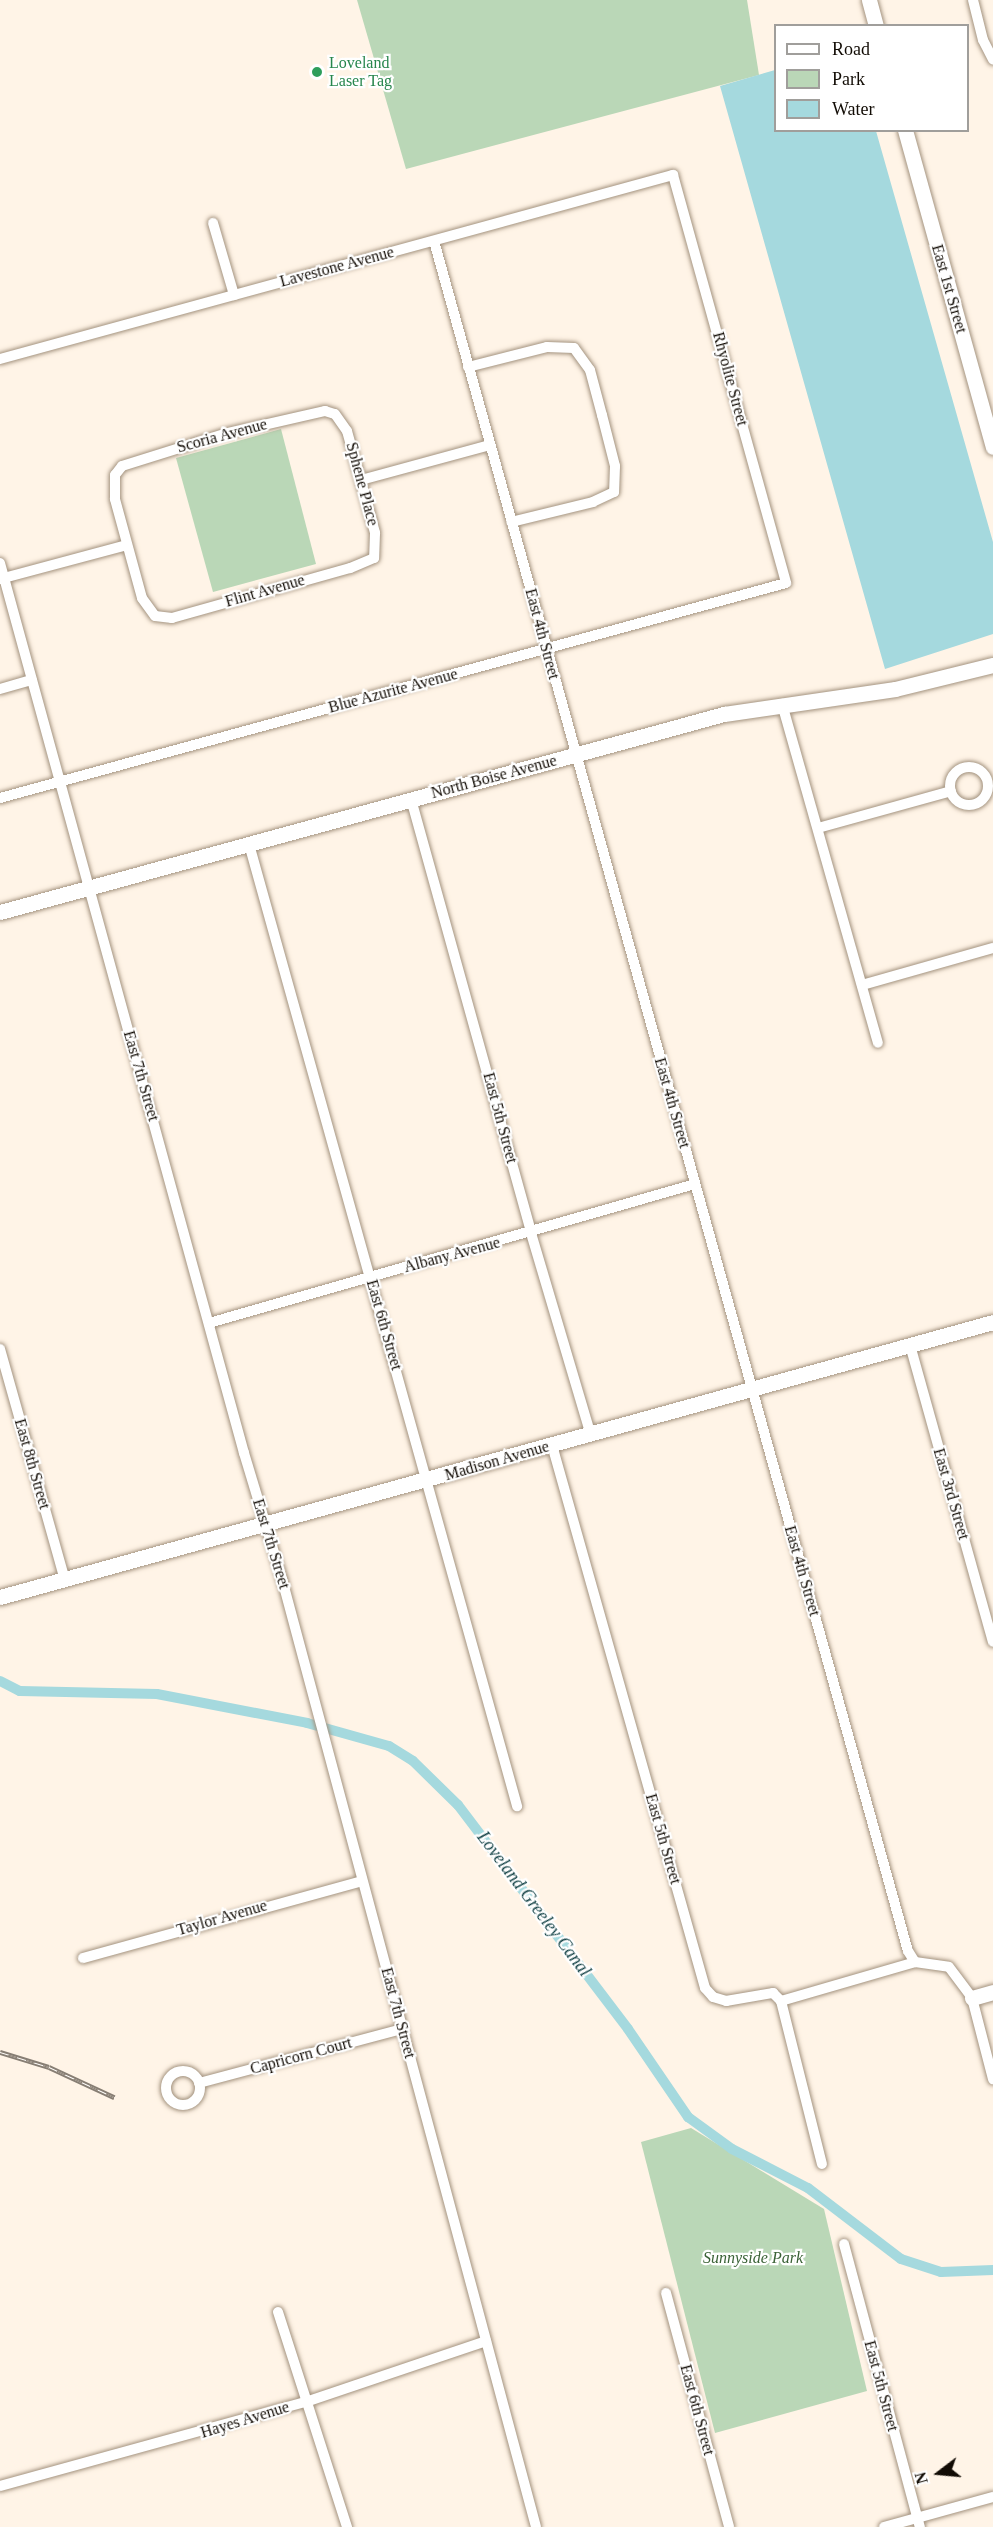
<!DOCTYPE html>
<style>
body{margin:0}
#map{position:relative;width:993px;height:2527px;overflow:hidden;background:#fff4e7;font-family:"Times New Roman",serif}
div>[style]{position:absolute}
.green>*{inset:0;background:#bad7b7}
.water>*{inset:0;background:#a5d9de}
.canal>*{height:10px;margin:-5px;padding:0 5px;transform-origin:5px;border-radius:5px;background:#a5d9de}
.roads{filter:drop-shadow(0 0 2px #a4937f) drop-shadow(0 0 2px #a4937f)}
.street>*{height:10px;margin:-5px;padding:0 5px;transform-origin:5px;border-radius:5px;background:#fff}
.street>.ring{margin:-5px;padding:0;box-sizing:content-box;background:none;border:10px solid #fff;border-radius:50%}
.secondary>*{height:15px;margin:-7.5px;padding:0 7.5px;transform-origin:7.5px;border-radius:7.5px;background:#fff}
.rail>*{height:5px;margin-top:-2.5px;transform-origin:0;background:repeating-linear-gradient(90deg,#fff 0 9px,#877e74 0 18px);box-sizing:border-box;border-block:2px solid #877e74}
.dots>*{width:16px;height:16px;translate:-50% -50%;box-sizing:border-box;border:3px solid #fff;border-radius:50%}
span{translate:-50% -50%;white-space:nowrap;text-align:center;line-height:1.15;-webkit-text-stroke:4.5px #fff;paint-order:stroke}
.leisure-label{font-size:16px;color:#27864d}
.left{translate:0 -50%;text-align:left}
.street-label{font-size:16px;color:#120c05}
.park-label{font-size:16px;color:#3a6236;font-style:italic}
.water-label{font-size:18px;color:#0e3e42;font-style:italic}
.legend{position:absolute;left:774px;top:24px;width:195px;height:108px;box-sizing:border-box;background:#fff;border:2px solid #a09e9b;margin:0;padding:8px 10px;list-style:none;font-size:18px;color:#120c05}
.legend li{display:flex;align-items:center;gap:12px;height:30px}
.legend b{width:30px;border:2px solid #a09e9b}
.north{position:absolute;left:909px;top:2443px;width:60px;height:60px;-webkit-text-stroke:4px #fff;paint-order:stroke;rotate:254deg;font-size:16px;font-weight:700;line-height:24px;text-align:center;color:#120c05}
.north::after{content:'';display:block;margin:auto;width:21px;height:27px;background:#120c05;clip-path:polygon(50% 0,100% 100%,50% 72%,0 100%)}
</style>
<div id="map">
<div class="green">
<i style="clip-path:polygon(357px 0,747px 0,759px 75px,406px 169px)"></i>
<i style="clip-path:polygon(281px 429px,316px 564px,213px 592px,176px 458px)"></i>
<i style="clip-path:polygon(691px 2128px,824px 2209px,867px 2391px,715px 2433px,641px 2142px)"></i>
</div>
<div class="water">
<i style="clip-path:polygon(775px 70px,776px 130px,876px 131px,993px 542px,993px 634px,885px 669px,720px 86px)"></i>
</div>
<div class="canal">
<i style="left:0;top:1681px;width:22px;rotate:27deg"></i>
<i style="left:20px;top:1691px;width:137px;rotate:1.3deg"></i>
<i style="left:157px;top:1694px;width:153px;rotate:10.9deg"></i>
<i style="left:307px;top:1723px;width:85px;rotate:15.7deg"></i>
<i style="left:389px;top:1746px;width:28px;rotate:32deg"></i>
<i style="left:413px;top:1761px;width:63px;rotate:44.4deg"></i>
<i style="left:458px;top:1805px;width:281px;rotate:52.8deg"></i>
<i style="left:628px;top:2029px;width:107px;rotate:55.7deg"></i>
<i style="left:688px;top:2117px;width:54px;rotate:36deg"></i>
<i style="left:732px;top:2149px;width:85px;rotate:27.2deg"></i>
<i style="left:808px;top:2188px;width:117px;rotate:37.4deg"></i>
<i style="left:901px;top:2259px;width:42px;rotate:18deg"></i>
<i style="left:941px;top:2272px;width:52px;rotate:-2.2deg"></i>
</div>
<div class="roads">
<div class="street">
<i style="left:973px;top:0;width:41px;rotate:76deg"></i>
<i style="left:983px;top:40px;width:22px;rotate:63deg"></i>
<i style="left:213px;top:223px;width:75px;rotate:73.7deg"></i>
<i style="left:434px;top:241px;width:1774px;rotate:74.51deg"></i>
<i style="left:908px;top:1951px;width:13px;rotate:58deg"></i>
<i style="left:0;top:359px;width:698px;rotate:-15.29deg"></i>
<i style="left:673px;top:175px;width:423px;rotate:74.5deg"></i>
<i style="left:786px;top:583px;width:815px;rotate:164.7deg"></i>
<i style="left:468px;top:367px;width:81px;rotate:-14.2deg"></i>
<i style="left:547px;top:347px;width:27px;rotate:2deg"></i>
<i style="left:574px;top:348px;width:27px;rotate:54deg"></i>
<i style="left:590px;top:370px;width:47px;rotate:75.1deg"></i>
<i style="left:602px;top:415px;width:53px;rotate:75.7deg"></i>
<i style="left:615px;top:466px;width:26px;rotate:92deg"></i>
<i style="left:614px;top:492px;width:23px;rotate:155deg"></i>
<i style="left:593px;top:502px;width:84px;rotate:166.3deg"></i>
<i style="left:325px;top:411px;width:10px;rotate:17deg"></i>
<i style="left:335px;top:414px;width:21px;rotate:55deg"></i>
<i style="left:347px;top:431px;width:106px;rotate:74.6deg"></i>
<i style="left:375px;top:533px;width:25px;rotate:92deg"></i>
<i style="left:374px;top:558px;width:26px;rotate:157deg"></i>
<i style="left:350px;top:568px;width:185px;rotate:164.3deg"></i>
<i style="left:172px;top:618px;width:17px;rotate:-173deg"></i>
<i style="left:155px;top:616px;width:22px;rotate:-126deg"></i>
<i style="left:142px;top:598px;width:103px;rotate:-105.3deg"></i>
<i style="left:115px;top:499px;width:24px;rotate:-90deg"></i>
<i style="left:115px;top:475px;width:11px;rotate:-52deg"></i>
<i style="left:122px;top:466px;width:107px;rotate:-17.4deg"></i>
<i style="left:224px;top:434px;width:104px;rotate:-12.8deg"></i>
<i style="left:361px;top:480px;width:134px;rotate:-15.2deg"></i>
<i style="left:0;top:563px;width:923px;rotate:74.67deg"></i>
<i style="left:244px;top:1453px;width:132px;rotate:73.2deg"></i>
<i style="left:282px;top:1579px;width:981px;rotate:75deg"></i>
<i style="left:0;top:579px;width:131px;rotate:-15deg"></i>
<i style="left:0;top:689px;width:33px;rotate:-16deg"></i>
<i style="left:782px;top:704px;width:352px;rotate:74.2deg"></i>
<i class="ring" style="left:950px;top:767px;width:28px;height:28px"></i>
<i style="left:411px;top:799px;width:450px;rotate:74.5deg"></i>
<i style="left:531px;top:1233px;width:211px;rotate:73.5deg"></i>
<i style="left:818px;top:828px;width:138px;rotate:-15.5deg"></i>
<i style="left:249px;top:844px;width:999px;rotate:74.43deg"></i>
<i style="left:862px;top:985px;width:136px;rotate:-15.8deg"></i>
<i style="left:209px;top:1323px;width:505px;rotate:-15.96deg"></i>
<i style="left:910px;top:1345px;width:308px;rotate:74.4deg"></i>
<i style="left:0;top:1349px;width:240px;rotate:74.3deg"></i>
<i style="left:552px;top:1445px;width:564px;rotate:74.26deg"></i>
<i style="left:705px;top:1988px;width:12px;rotate:48deg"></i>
<i style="left:713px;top:1997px;width:14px;rotate:17deg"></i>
<i style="left:726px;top:2001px;width:48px;rotate:-9.7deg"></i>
<i style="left:773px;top:1993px;width:11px;rotate:45deg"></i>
<i style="left:781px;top:2001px;width:168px;rotate:75.9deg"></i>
<i style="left:83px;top:1958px;width:289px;rotate:-15.4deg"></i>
<i style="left:781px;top:2001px;width:140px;rotate:-16.2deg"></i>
<i style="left:915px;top:1962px;width:34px;rotate:8deg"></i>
<i style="left:949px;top:1967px;width:39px;rotate:53deg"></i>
<i style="left:972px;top:1998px;width:84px;rotate:75.5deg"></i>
<i class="ring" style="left:166px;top:2071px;width:24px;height:24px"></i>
<i style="left:199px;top:2083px;width:210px;rotate:-14.9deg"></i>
<i style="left:844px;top:2244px;width:293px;rotate:75deg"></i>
<i style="left:666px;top:2293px;width:242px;rotate:74.9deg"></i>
<i style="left:278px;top:2312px;width:226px;rotate:72.2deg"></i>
<i style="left:0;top:2486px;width:317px;rotate:-15.4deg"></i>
<i style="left:306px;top:2402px;width:190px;rotate:-18.7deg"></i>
<i style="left:884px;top:2527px;width:113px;rotate:-15.4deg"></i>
</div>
<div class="secondary">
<i style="left:869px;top:0;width:27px;rotate:75deg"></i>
<i style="left:905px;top:130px;width:329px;rotate:74.5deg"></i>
<i style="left:0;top:912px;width:751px;rotate:-15.3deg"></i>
<i style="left:724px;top:714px;width:173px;rotate:-8.3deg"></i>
<i style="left:895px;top:689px;width:101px;rotate:-13.8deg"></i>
<i style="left:0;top:1597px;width:1030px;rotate:-15.48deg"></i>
<i style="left:972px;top:1998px;width:22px;rotate:-16deg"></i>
</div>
</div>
<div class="rail">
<i style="left:0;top:2052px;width:51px;rotate:17deg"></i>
<i style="left:49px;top:2067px;width:72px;rotate:24.8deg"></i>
</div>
<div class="dots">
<i style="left:317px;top:72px;background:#2e9e5b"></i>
</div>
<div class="leisure-label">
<span class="left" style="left:329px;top:72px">Loveland<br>Laser Tag</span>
</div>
<div class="street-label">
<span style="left:337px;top:267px;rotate:-15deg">Lavestone Avenue</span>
<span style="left:949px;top:289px;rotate:74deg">East 1st Street</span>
<span style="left:730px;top:379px;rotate:75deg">Rhyolite Street</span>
<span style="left:222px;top:436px;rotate:-15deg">Scoria Avenue</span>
<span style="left:362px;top:484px;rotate:75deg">Sphene Place</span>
<span style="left:265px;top:591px;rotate:-16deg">Flint Avenue</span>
<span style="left:542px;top:634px;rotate:75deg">East 4th Street</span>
<span style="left:393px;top:691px;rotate:-15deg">Blue Azurite Avenue</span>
<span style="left:494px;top:777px;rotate:-15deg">North Boise Avenue</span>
<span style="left:141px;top:1076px;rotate:74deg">East 7th Street</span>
<span style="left:672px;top:1103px;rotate:74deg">East 4th Street</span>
<span style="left:500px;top:1118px;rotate:75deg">East 5th Street</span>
<span style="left:452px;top:1255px;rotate:-15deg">Albany Avenue</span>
<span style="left:384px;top:1325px;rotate:74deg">East 6th Street</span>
<span style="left:497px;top:1461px;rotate:-16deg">Madison Avenue</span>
<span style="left:32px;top:1464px;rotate:74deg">East 8th Street</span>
<span style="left:951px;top:1494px;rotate:74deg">East 3rd Street</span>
<span style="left:271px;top:1544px;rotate:73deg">East 7th Street</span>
<span style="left:802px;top:1571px;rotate:74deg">East 4th Street</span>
<span style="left:663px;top:1839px;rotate:74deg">East 5th Street</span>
<span style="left:222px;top:1918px;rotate:-16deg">Taylor Avenue</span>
<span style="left:398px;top:2013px;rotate:75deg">East 7th Street</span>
<span style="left:301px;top:2056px;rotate:-15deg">Capricorn Court</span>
<span style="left:881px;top:2386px;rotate:75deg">East 5th Street</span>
<span style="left:697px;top:2410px;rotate:75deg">East 6th Street</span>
<span style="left:245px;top:2420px;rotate:-17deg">Hayes Avenue</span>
</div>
<div class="park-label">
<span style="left:753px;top:2258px">Sunnyside Park</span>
</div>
<div class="water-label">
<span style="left:534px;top:1904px;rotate:53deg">Loveland Greeley Canal</span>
</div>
<ul class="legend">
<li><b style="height:8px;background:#fff"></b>Road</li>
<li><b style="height:16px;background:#bad7b7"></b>Park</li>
<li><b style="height:16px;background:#a5d9de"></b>Water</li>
</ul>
<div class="north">N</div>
</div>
